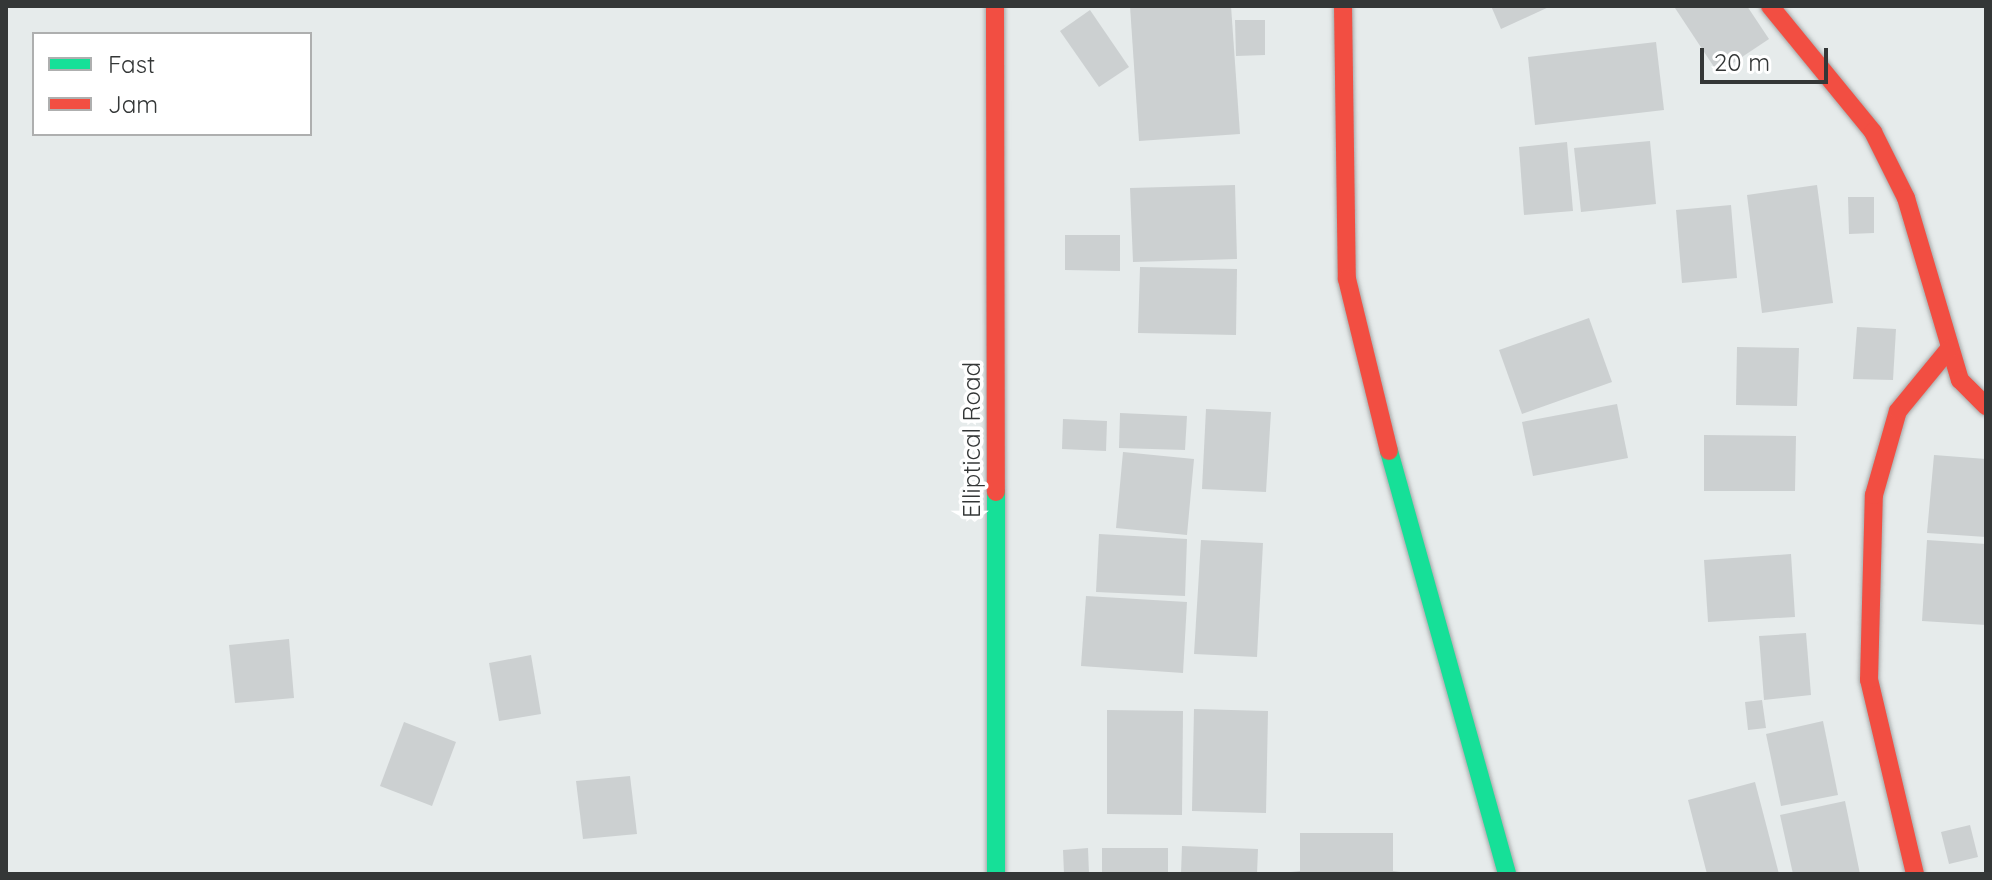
<!DOCTYPE html>
<style>
body{margin:0}
#map{position:relative;width:1992px;height:880px;overflow:hidden;background:#e6ebeb;font-family:Quicksand,sans-serif}
div>[style]{position:absolute}
.building>*{inset:0;background:#ccd0d1}
.roads{filter:drop-shadow(0 0 2px #a5a8a8) drop-shadow(0 0 2px #a5a8a8)}
.fast>*{height:18px;margin:-9px;padding:0 9px;transform-origin:9px;border-radius:9px;background:#16e098}
.jam>*{height:18px;margin:-9px;padding:0 9px;transform-origin:9px;border-radius:9px;background:#f24e42}
span{translate:-50% -50%;white-space:nowrap;text-align:center;line-height:1.15;-webkit-text-stroke:7px #fff;paint-order:stroke}
.street-label{font-size:24px;color:#343737}
.frame{position:absolute;inset:0;border:8px solid #343737;pointer-events:none}
.legend{position:absolute;left:32px;top:32px;width:280px;height:104px;box-sizing:border-box;background:#fff;border:2px solid #aeafaf;margin:0;padding:10px 14px;list-style:none;font-size:24px;color:#343737}
.legend li{display:flex;align-items:center;gap:16px;height:40px}
.legend b{width:40px;border:2px solid #aeafaf}
.scale{position:absolute;left:1700px;top:48px;width:128px;height:36px;box-sizing:border-box;border:4px solid #343737;border-top:0;padding-left:10px;font-size:24px;line-height:28px;white-space:nowrap;color:#343737;-webkit-text-stroke:6px #fff;paint-order:stroke}
</style>
<div id="map">
<div class="building">
<i style="clip-path:polygon(1130px 6px,1231px 6px,1240px 134px,1139px 141px)"></i>
<i style="clip-path:polygon(1491px 6px,1551px 6px,1501px 29px)"></i>
<i style="clip-path:polygon(1678px 6px,1747px 6px,1769px 39px,1718px 73px,1675px 8px)"></i>
<i style="clip-path:polygon(1090px 10px,1129px 67px,1099px 87px,1060px 31px)"></i>
<i style="clip-path:polygon(1235px 20px,1265px 20px,1265px 55px,1236px 56px)"></i>
<i style="clip-path:polygon(1656px 42px,1664px 110px,1535px 125px,1528px 57px)"></i>
<i style="clip-path:polygon(1650px 141px,1656px 204px,1581px 212px,1574px 148px)"></i>
<i style="clip-path:polygon(1567px 142px,1573px 211px,1524px 215px,1519px 147px)"></i>
<i style="clip-path:polygon(1235px 185px,1237px 259px,1133px 262px,1130px 188px)"></i>
<i style="clip-path:polygon(1817px 185px,1833px 303px,1762px 313px,1747px 195px)"></i>
<i style="clip-path:polygon(1848px 197px,1874px 197px,1874px 233px,1849px 234px)"></i>
<i style="clip-path:polygon(1731px 205px,1737px 278px,1682px 283px,1676px 210px)"></i>
<i style="clip-path:polygon(1065px 235px,1120px 235px,1120px 271px,1065px 270px)"></i>
<i style="clip-path:polygon(1140px 267px,1237px 269px,1236px 335px,1138px 333px)"></i>
<i style="clip-path:polygon(1589px 318px,1612px 382px,1522px 414px,1499px 350px)"></i>
<i style="clip-path:polygon(1857px 327px,1896px 329px,1893px 380px,1853px 379px)"></i>
<i style="clip-path:polygon(1737px 347px,1799px 348px,1797px 406px,1736px 405px)"></i>
<i style="clip-path:polygon(1617px 404px,1628px 458px,1533px 476px,1522px 422px)"></i>
<i style="clip-path:polygon(1206px 409px,1271px 412px,1266px 492px,1202px 489px)"></i>
<i style="clip-path:polygon(1120px 413px,1187px 416px,1185px 450px,1119px 448px)"></i>
<i style="clip-path:polygon(1063px 419px,1107px 421px,1106px 451px,1062px 449px)"></i>
<i style="clip-path:polygon(1704px 435px,1796px 436px,1795px 491px,1704px 491px)"></i>
<i style="clip-path:polygon(1123px 452px,1194px 459px,1187px 535px,1116px 528px)"></i>
<i style="clip-path:polygon(1934px 455px,1986px 459px,1986px 537px,1927px 533px)"></i>
<i style="clip-path:polygon(1099px 534px,1187px 539px,1185px 596px,1096px 592px)"></i>
<i style="clip-path:polygon(1201px 540px,1263px 543px,1257px 657px,1194px 654px)"></i>
<i style="clip-path:polygon(1927px 540px,1986px 544px,1986px 625px,1922px 621px)"></i>
<i style="clip-path:polygon(1791px 554px,1795px 617px,1708px 622px,1704px 560px)"></i>
<i style="clip-path:polygon(1086px 596px,1187px 602px,1183px 673px,1081px 666px)"></i>
<i style="clip-path:polygon(1806px 633px,1811px 695px,1764px 700px,1759px 636px)"></i>
<i style="clip-path:polygon(289px 639px,294px 698px,235px 703px,229px 645px)"></i>
<i style="clip-path:polygon(531px 655px,541px 714px,499px 721px,489px 663px)"></i>
<i style="clip-path:polygon(1762px 700px,1766px 728px,1748px 730px,1745px 702px)"></i>
<i style="clip-path:polygon(1194px 709px,1268px 711px,1266px 813px,1192px 811px)"></i>
<i style="clip-path:polygon(1107px 710px,1183px 711px,1182px 815px,1107px 814px)"></i>
<i style="clip-path:polygon(1823px 721px,1838px 795px,1781px 806px,1766px 734px)"></i>
<i style="clip-path:polygon(404px 722px,456px 742px,432px 806px,380px 786px)"></i>
<i style="clip-path:polygon(630px 776px,637px 834px,583px 839px,576px 781px)"></i>
<i style="clip-path:polygon(1755px 782px,1779px 874px,1707px 874px,1688px 800px)"></i>
<i style="clip-path:polygon(1845px 801px,1860px 874px,1793px 874px,1780px 815px)"></i>
<i style="clip-path:polygon(1970px 825px,1978px 857px,1949px 864px,1941px 832px)"></i>
<i style="clip-path:polygon(1300px 833px,1393px 833px,1393px 871px,1415px 874px,1272px 874px,1300px 871px)"></i>
<i style="clip-path:polygon(1182px 846px,1258px 849px,1257px 874px,1181px 874px)"></i>
<i style="clip-path:polygon(1088px 848px,1089px 874px,1064px 874px,1063px 850px)"></i>
<i style="clip-path:polygon(1102px 848px,1168px 848px,1168px 874px,1102px 874px)"></i>
</div>
<div class="roads">
<div class="fast">
<i style="left:1389px;top:451px;width:439px;rotate:74.4deg"></i>
<i style="left:996px;top:492px;width:382px;rotate:90deg"></i>
</div>
<div class="jam">
<i style="left:995px;top:6px;width:486px;rotate:89.9deg"></i>
<i style="left:1343px;top:6px;width:273px;rotate:89.2deg"></i>
<i style="left:1347px;top:279px;width:177px;rotate:76.3deg"></i>
<i style="left:1770px;top:6px;width:163px;rotate:50.7deg"></i>
<i style="left:1873px;top:132px;width:74px;rotate:63.4deg"></i>
<i style="left:1906px;top:198px;width:190px;rotate:73.5deg"></i>
<i style="left:1960px;top:380px;width:37px;rotate:45deg"></i>
<i style="left:1915px;top:874px;width:199px;rotate:-103.3deg"></i>
<i style="left:1869px;top:680px;width:185px;rotate:-88.5deg"></i>
<i style="left:1874px;top:495px;width:87px;rotate:-74.1deg"></i>
<i style="left:1898px;top:411px;width:80px;rotate:-50.6deg"></i>
</div>
</div>
<div class="street-label">
<span style="left:972px;top:440px;rotate:-90deg">Elliptical Road</span>
</div>
<div class="frame"></div>
<ul class="legend">
<li><b style="height:10px;background:#16e098"></b>Fast</li>
<li><b style="height:10px;background:#f24e42"></b>Jam</li>
</ul>
<div class="scale">20 m</div>
</div>
